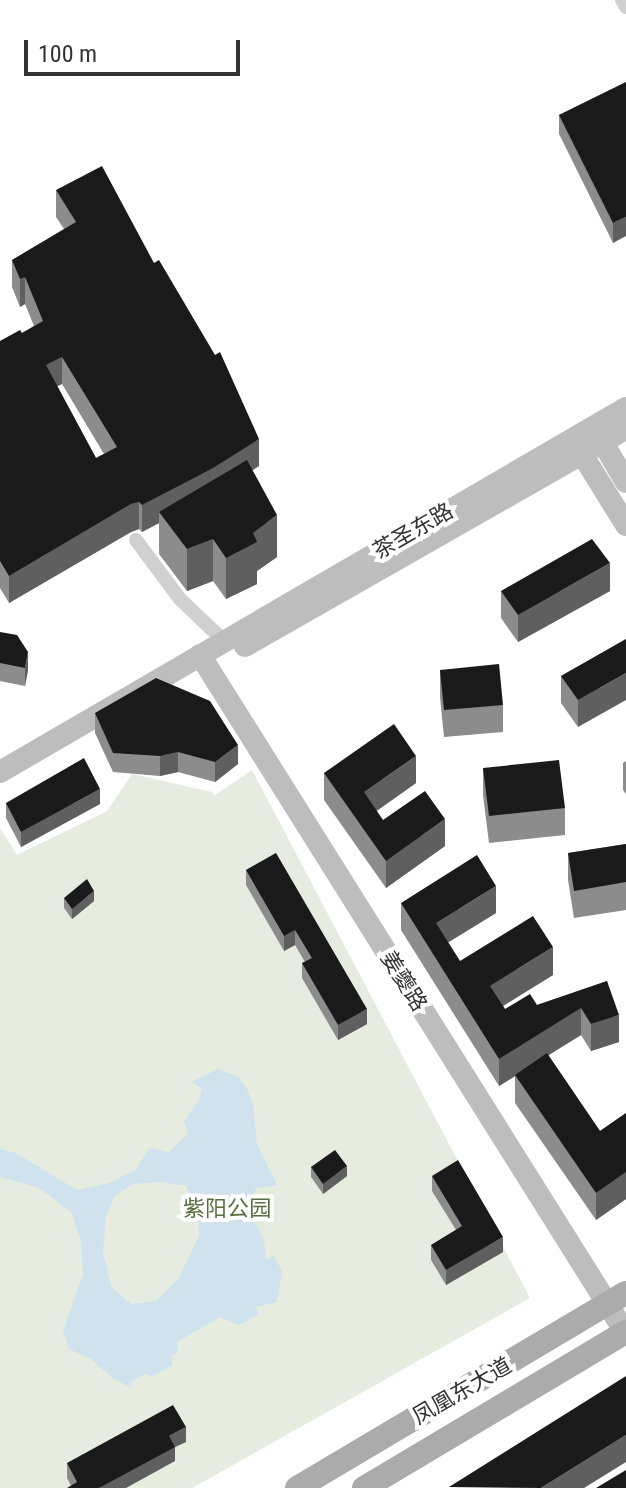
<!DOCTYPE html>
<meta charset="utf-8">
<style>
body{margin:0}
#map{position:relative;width:626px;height:1488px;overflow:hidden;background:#fff;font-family:"Roboto Condensed","Noto Sans SC",sans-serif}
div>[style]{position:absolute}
.green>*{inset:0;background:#e6ecdf}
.water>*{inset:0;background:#cfe2ee}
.street>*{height:14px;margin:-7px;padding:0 7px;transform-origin:7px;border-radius:7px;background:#d0d0d0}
.secondary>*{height:22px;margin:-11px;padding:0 11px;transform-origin:11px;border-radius:11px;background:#bdbdbd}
.primary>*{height:24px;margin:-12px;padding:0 12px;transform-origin:12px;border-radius:12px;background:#ababab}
.wall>*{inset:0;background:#8c8c8c}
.shaded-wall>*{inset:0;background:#5f5f5f}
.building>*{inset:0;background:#1a1a1a}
span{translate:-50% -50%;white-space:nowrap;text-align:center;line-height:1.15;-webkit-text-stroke:8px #fff;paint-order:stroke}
.street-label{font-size:22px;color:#333}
.park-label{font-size:22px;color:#56703f}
.scale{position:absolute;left:24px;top:40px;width:216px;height:36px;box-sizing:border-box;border:4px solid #333;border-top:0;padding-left:10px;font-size:24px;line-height:28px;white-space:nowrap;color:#333;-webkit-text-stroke:6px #fff;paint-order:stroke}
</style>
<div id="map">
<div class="green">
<i style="clip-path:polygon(252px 770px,530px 1298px,192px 1488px,0 1488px,0 828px,17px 855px,107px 811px,132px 774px,212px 792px,214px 796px)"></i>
</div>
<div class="water">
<i style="clip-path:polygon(evenodd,218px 1069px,238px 1077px,247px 1089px,253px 1105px,257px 1145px,277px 1185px,256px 1188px,249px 1210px,264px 1240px,266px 1259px,274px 1256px,282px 1271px,277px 1302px,255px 1307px,259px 1314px,239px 1325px,220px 1317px,177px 1342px,178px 1352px,172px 1356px,172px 1365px,152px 1377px,146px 1374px,132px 1381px,131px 1388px,111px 1377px,91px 1359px,69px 1349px,63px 1331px,83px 1274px,81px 1241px,71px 1212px,57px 1201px,39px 1188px,0 1177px,0 1149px,16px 1153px,77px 1190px,109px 1183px,135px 1170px,150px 1148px,169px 1152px,188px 1134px,184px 1121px,199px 1100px,202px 1088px,192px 1082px,218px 1069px,161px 1182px,186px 1186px,198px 1210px,199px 1235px,178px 1280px,156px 1301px,131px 1304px,111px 1286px,103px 1252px,106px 1216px,115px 1196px,133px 1184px,161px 1182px)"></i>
</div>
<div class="street">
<i style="left:622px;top:0;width:8px;rotate:60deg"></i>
<i style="left:136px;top:540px;width:74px;rotate:53.3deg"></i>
<i style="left:180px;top:599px;width:61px;rotate:43.7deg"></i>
</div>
<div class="secondary">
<i style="left:596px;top:431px;width:59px;rotate:59.5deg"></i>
<i style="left:577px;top:446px;width:93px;rotate:58.2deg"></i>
<i style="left:245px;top:646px;width:438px;rotate:-29.7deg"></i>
<i style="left:200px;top:655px;width:799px;rotate:57.88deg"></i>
<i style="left:0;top:772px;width:724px;rotate:-30.18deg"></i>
</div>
<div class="primary">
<i style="left:297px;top:1488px;width:382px;rotate:-30.7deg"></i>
<i style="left:364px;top:1488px;width:305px;rotate:-30.8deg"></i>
</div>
<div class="wall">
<i style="clip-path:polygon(626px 82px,613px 243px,559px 134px,559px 115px)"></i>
<i style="clip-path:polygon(evenodd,56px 190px,259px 466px,252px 470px,277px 557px,257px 571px,257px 584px,226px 599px,213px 581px,187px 591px,159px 554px,159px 523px,142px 532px,139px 529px,131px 532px,9px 603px,0 588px,0 341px,22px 333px,34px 326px,25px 304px,20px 307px,12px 287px,12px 260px,64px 229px,56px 217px,56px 190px,62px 384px,104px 454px,96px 458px,57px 386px,62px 384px)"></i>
<i style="clip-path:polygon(501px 591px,610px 591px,518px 642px,501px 618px)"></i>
<i style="clip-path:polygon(0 632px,28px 670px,25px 686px,0 681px)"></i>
<i style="clip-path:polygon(626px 639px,578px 727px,561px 703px,561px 676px)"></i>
<i style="clip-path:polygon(440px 670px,503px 705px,503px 732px,444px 737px,440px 697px)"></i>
<i style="clip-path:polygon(95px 713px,238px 764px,215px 782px,178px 772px,160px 776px,113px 772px,95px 733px)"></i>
<i style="clip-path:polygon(626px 761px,626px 794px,623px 790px,623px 763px)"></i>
<i style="clip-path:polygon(483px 768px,565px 808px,565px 835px,489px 843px,483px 795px)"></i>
<i style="clip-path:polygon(324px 773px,416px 783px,376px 811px,383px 820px,445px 846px,386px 888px,324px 800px)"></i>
<i style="clip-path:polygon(6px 803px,100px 804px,21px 847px,6px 818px)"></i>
<i style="clip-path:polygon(626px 844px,626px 910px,574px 918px,568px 880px,568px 853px)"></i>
<i style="clip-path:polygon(276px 853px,367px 1024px,338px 1040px,302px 978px,302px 963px,305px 962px,295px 945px,284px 951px,246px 885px,246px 870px)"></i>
<i style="clip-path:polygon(64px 898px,94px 901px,72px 919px,64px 908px)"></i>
<i style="clip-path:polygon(401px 903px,496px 913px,448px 942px,460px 961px,553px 975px,503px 1006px,505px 1009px,537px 1005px,607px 981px,619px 1042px,591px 1051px,581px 1035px,548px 1055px,600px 1131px,626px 1113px,626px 1199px,596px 1220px,515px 1103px,515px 1076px,499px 1086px,401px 930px)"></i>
<i style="clip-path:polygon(311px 1167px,347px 1176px,323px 1194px,311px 1177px)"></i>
<i style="clip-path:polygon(432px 1176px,503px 1252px,446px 1285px,431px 1260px,431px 1245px,456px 1230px,432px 1191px)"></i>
<i style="clip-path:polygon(186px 1442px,175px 1447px,175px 1461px,71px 1486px,67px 1478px,67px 1463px)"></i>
</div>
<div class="shaded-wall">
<i style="clip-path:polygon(626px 217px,626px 236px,613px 243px,613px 223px)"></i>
<i style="clip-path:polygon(25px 277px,25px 304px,20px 307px,20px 279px)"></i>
<i style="clip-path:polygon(62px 357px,62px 384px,46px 392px,46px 365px)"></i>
<i style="clip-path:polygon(259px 439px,259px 466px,213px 495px,159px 512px,159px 523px,142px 532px,142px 505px)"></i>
<i style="clip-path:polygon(139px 502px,139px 529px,131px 532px,9px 603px,9px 576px,131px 504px)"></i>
<i style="clip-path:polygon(277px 515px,277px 557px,257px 571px,257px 584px,226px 599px,226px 558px,253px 533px)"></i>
<i style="clip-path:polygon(213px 539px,213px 581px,187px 591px,187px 549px)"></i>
<i style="clip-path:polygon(610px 563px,610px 591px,518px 642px,518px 615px)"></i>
<i style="clip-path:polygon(28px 652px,28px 670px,25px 686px,25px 668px)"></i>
<i style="clip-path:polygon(626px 673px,626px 700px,578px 727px,578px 700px)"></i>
<i style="clip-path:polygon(238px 745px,238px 764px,215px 782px,215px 762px)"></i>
<i style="clip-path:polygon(178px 752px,178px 772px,160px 776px,160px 756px)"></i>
<i style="clip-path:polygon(416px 756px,416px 783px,364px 820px,364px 792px)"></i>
<i style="clip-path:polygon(100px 789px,100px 804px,21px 847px,21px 832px)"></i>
<i style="clip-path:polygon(445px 819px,445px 846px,386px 888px,386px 861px)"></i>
<i style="clip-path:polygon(496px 886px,496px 913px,436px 950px,436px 923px)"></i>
<i style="clip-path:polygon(94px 891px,94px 901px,72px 919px,72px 909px)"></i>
<i style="clip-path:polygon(295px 930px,295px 945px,284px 951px,284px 936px)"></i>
<i style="clip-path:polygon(553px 947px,553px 975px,490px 1014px,490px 986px)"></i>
<i style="clip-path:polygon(581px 1008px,581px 1035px,499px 1086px,499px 1059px)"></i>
<i style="clip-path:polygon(367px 1009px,367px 1024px,338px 1040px,338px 1025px)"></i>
<i style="clip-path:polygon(619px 1015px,619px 1042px,591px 1051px,591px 1024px)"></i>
<i style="clip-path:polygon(347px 1166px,347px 1176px,323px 1194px,323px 1184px)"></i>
<i style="clip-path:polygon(626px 1172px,626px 1199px,596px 1220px,596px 1193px)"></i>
<i style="clip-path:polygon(503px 1237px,503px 1252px,446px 1285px,446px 1270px)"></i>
<i style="clip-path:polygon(186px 1427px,186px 1442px,175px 1447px,175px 1461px,126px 1488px,99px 1488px,169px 1436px)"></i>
<i style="clip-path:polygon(626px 1435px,626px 1462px,584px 1488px,541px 1488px)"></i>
</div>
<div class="building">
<i style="clip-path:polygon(626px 82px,626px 217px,613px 223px,559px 115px)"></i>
<i style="clip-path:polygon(evenodd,102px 166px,154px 263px,159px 260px,215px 355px,220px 352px,259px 439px,213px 468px,142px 505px,139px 502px,131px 504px,9px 576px,0 561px,0 341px,20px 330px,22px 333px,43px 321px,25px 277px,20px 279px,12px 260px,76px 222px,56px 190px,102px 166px,62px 357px,117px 447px,96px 458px,46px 365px,62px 357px)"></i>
<i style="clip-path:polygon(247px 460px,277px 515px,253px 533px,257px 542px,226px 558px,213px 539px,187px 549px,159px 512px)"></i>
<i style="clip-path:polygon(592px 539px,610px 563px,518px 615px,501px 591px)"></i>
<i style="clip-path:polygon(0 632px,17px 635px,28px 652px,25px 668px,0 663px)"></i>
<i style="clip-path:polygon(626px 639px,626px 673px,578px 700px,561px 676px)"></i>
<i style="clip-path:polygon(499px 664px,503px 705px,444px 710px,440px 670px)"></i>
<i style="clip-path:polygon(156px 678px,210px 701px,238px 745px,215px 762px,178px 752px,160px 756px,113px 753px,95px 713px)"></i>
<i style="clip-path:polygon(394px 724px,416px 756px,364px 792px,383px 820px,425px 791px,445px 819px,386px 861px,324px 773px)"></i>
<i style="clip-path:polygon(84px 758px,100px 789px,21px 832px,6px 803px)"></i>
<i style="clip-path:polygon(559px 760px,565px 808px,489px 816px,483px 768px)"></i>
<i style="clip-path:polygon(626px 844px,626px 882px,574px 891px,568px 853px)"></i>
<i style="clip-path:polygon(276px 853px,367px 1009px,338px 1025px,302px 963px,312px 958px,295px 930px,284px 936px,246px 870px)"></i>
<i style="clip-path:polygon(477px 855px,496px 886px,436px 923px,460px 961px,533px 916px,553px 947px,490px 986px,505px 1009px,530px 994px,537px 1005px,607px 981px,619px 1015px,591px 1024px,581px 1008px,499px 1059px,401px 903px)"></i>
<i style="clip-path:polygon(87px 879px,94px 891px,72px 909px,64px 898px)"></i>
<i style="clip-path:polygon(547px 1053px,600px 1131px,626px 1113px,626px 1172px,596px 1193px,515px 1075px)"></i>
<i style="clip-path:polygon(335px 1150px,347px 1166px,323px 1184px,311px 1167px)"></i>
<i style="clip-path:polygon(458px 1160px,503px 1237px,446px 1270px,431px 1245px,462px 1226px,432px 1176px)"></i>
<i style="clip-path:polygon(626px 1376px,626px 1435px,541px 1488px,449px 1487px)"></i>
<i style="clip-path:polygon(173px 1405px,186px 1427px,169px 1436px,175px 1447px,99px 1488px,67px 1488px,77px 1482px,67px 1463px)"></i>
<i style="clip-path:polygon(626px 1470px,626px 1488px,596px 1488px)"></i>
</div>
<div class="street-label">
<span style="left:413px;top:531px;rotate:-30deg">茶圣东路</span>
<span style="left:404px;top:981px;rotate:58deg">姜夔路</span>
<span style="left:462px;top:1391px;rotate:-30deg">凤凰东大道</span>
</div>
<div class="park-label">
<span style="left:227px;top:1209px">紫阳公园</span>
</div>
<div class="scale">100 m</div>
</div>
